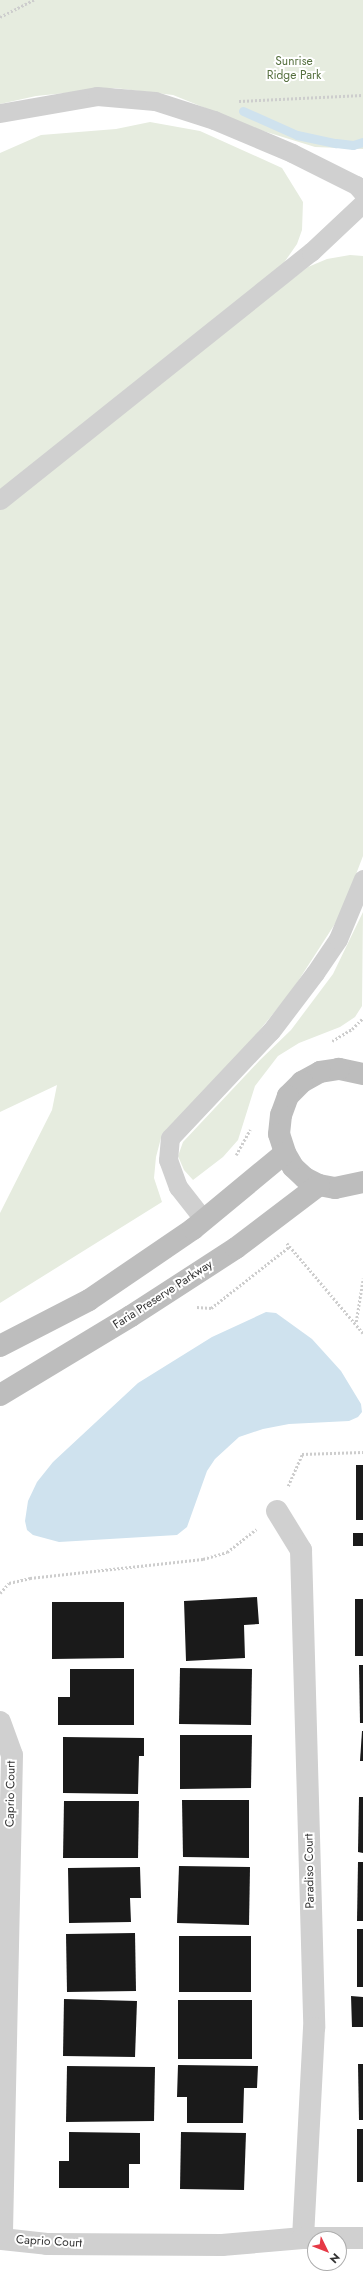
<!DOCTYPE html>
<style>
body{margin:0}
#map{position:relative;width:363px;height:2287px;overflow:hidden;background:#fff;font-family:Jost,sans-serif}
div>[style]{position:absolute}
.green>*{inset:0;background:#e6ecdf}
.water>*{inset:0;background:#cfe2ee}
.stream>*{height:9px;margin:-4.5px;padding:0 4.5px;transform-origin:4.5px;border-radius:4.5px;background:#cfe2ee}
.building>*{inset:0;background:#1a1a1a}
.path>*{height:2.5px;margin-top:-1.25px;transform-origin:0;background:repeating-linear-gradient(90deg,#cdcdcd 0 2px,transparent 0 4px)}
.lane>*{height:19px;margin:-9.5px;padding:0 9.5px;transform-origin:9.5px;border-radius:9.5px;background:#d0d0d0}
.street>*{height:22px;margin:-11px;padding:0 11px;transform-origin:11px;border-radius:11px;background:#d0d0d0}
.secondary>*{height:22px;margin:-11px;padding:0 11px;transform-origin:11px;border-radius:11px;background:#bdbdbd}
span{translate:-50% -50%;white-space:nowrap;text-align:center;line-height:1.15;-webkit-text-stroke:4px #fff;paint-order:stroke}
.park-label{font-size:12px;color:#56703f}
.street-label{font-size:12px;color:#333}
.north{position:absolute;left:307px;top:2231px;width:40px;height:40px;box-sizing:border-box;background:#fff;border:1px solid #adadad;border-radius:50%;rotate:133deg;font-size:11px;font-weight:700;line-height:16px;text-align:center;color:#333}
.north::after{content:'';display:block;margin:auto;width:14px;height:18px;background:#e63946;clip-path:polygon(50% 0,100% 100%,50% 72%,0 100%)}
</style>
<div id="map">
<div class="green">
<i style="clip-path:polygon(0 0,363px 0,363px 149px,315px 147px,260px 130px,173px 95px,115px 88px,36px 96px,0 104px)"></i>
<i style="clip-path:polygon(150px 122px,200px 131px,282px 168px,303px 202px,302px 230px,297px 244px,281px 267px,291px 280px,308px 267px,327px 259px,350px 255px,363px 256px,363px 856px,340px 916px,291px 992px,230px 1066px,162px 1134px,156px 1157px,154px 1178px,162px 1202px,0 1303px,0 1213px,52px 1110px,57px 1085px,0 1112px,0 153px,41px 135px,116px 129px)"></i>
<i style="clip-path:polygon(363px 912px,362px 1006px,355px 1017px,340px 1027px,299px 1043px,278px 1056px,255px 1086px,238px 1140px,223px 1157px,193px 1180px,184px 1170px,178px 1156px,183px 1142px,260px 1060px,291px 1030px,333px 974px)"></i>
</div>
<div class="water">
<i style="clip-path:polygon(266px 1312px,276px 1313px,312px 1339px,341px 1371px,361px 1404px,362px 1412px,358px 1417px,349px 1421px,289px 1424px,263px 1429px,239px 1437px,215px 1459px,207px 1471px,187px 1527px,177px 1535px,59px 1542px,33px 1535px,27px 1530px,25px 1521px,28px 1501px,37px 1482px,53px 1462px,138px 1383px,212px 1337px)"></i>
</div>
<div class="stream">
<i style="left:243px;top:111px;width:59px;rotate:24deg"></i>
<i style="left:297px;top:135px;width:40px;rotate:12deg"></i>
<i style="left:336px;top:143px;width:17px;rotate:7deg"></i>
<i style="left:353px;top:145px;width:10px;rotate:-17deg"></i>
</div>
<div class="building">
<i style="clip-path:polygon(356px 1465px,363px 1465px,363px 1520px,356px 1520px)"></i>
<i style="clip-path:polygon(353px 1533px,363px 1533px,363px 1546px,353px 1546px)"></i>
<i style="clip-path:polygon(257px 1597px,259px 1624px,244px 1625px,245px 1658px,186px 1661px,184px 1601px)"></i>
<i style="clip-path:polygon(355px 1599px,363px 1599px,363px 1656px,355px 1656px)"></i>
<i style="clip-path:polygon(52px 1602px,124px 1602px,124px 1658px,52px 1659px)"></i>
<i style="clip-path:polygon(359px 1665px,363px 1665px,363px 1723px,360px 1723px)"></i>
<i style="clip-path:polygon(180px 1668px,252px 1669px,251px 1725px,179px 1724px)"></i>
<i style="clip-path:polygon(70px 1669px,134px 1669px,134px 1725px,58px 1725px,58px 1697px,70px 1697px)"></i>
<i style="clip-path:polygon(362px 1731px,363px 1731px,363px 1761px,360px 1761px)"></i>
<i style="clip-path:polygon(180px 1735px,252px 1735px,251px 1788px,180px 1789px)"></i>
<i style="clip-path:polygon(63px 1737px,144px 1738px,144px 1756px,139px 1756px,138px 1794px,63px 1793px)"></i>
<i style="clip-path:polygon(359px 1797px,363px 1797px,363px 1853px,358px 1852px)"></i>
<i style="clip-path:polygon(182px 1800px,249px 1800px,249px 1858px,183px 1857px)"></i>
<i style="clip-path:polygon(64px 1801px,139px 1801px,138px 1858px,63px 1858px)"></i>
<i style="clip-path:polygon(358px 1862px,363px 1862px,363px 1921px,357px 1921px)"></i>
<i style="clip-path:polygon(179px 1866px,250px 1867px,249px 1925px,177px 1923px)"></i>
<i style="clip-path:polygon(140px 1867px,141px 1898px,130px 1898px,131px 1922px,69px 1923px,68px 1868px)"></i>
<i style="clip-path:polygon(357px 1929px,363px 1929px,363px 1987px,357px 1987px)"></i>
<i style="clip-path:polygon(135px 1933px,136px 1991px,67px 1992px,66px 1934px)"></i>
<i style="clip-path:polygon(179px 1936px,251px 1936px,251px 1992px,179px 1992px)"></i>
<i style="clip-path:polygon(351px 1996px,363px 1997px,363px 2027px,352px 2027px)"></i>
<i style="clip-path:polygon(64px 1999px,137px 2001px,135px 2057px,63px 2056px)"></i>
<i style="clip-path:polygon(178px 2000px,252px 2000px,252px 2059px,178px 2059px)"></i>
<i style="clip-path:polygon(358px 2064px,363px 2064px,363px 2120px,359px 2120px)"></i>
<i style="clip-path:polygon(178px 2065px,258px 2066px,257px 2088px,244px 2088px,243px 2123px,187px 2123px,187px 2097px,177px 2097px)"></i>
<i style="clip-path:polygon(67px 2066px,155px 2067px,154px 2121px,66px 2122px)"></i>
<i style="clip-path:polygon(357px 2129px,363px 2129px,363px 2182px,357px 2182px)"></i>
<i style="clip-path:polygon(69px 2132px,140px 2133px,140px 2164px,129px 2164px,129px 2188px,59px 2188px,59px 2161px,69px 2161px)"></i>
<i style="clip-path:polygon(181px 2132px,246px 2133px,244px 2190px,180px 2189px)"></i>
</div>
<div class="path">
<i style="left:0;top:17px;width:38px;rotate:-27deg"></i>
<i style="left:239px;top:101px;width:124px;rotate:-2.8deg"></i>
<i style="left:332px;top:1041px;width:23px;rotate:-31deg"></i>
<i style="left:352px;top:1029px;width:16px;rotate:-45deg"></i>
<i style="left:236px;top:1155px;width:29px;rotate:-61deg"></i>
<i style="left:287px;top:1243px;width:118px;rotate:49.8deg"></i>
<i style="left:197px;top:1307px;width:14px;rotate:4deg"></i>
<i style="left:211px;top:1308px;width:100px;rotate:-38.1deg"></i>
<i style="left:356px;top:1322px;width:44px;rotate:-80.8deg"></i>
<i style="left:288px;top:1486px;width:35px;rotate:-66deg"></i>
<i style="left:302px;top:1454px;width:61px;rotate:-1.9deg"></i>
<i style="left:0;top:1593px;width:13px;rotate:-48deg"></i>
<i style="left:9px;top:1583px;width:22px;rotate:-13deg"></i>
<i style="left:30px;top:1578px;width:174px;rotate:-6.3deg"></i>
<i style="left:203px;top:1559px;width:25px;rotate:-16deg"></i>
<i style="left:227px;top:1552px;width:37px;rotate:-38deg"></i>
</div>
<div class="lane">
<i style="left:0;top:113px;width:98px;rotate:-9.9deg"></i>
<i style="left:97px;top:96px;width:58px;rotate:4.9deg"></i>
<i style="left:155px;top:101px;width:62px;rotate:17.9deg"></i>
<i style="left:214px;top:120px;width:85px;rotate:22.9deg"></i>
<i style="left:292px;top:153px;width:72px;rotate:26.6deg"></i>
<i style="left:356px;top:185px;width:11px;rotate:49deg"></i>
<i style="left:0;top:500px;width:398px;rotate:-38.6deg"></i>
<i style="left:311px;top:252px;width:71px;rotate:-43.3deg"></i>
<i style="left:204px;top:1220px;width:42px;rotate:-128.2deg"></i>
<i style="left:178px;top:1187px;width:29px;rotate:-110deg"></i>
<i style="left:168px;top:1160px;width:22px;rotate:-85deg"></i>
<i style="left:170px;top:1138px;width:147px;rotate:-46.7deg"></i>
<i style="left:271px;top:1031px;width:73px;rotate:-52.8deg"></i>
<i style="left:315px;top:973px;width:41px;rotate:-55.9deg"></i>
<i style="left:338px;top:939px;width:65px;rotate:-67.4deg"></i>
</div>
<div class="street">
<i style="left:277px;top:1511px;width:46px;rotate:58.4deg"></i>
<i style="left:301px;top:1550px;width:478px;rotate:88.4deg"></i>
<i style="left:314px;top:2028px;width:210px;rotate:93deg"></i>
<i style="left:0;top:1722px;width:35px;rotate:70deg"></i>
<i style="left:12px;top:1755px;width:484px;rotate:91.2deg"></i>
<i style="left:2px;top:2239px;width:45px;rotate:6.3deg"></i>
<i style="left:47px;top:2244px;width:175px;rotate:0.3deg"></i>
<i style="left:222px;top:2245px;width:81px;rotate:-4.9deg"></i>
<i style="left:303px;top:2238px;width:60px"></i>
</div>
<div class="secondary">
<i style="left:363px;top:1074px;width:25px;rotate:-168deg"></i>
<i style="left:339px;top:1069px;width:19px;rotate:171deg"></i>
<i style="left:320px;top:1072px;width:21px;rotate:151deg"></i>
<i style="left:302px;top:1082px;width:20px;rotate:135deg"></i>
<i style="left:288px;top:1096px;width:20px;rotate:110deg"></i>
<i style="left:281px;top:1115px;width:19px;rotate:96deg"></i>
<i style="left:279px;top:1134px;width:20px;rotate:72deg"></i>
<i style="left:285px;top:1153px;width:16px;rotate:60deg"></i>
<i style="left:293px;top:1167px;width:16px;rotate:43deg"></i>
<i style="left:305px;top:1178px;width:16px;rotate:27deg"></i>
<i style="left:319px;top:1185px;width:16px;rotate:11deg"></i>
<i style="left:335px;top:1188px;width:29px;rotate:-12deg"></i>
<i style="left:0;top:1346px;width:100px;rotate:-27.3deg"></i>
<i style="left:89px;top:1300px;width:126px;rotate:-34.3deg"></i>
<i style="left:193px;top:1229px;width:119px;rotate:-39.6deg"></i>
<i style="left:0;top:1395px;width:153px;rotate:-31.1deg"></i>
<i style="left:131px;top:1316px;width:125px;rotate:-32.9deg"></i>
<i style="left:236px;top:1248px;width:104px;rotate:-37.2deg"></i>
</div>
<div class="park-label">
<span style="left:294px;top:69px">Sunrise<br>Ridge Park</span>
</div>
<div class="street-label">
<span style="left:163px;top:1295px;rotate:-33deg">Faria Preserve Parkway</span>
<span style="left:11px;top:1794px;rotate:-89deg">Caprio Court</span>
<span style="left:310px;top:1871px;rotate:-91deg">Paradiso Court</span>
<span style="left:49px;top:2242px;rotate:3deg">Caprio Court</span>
</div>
<div class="north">N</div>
</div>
